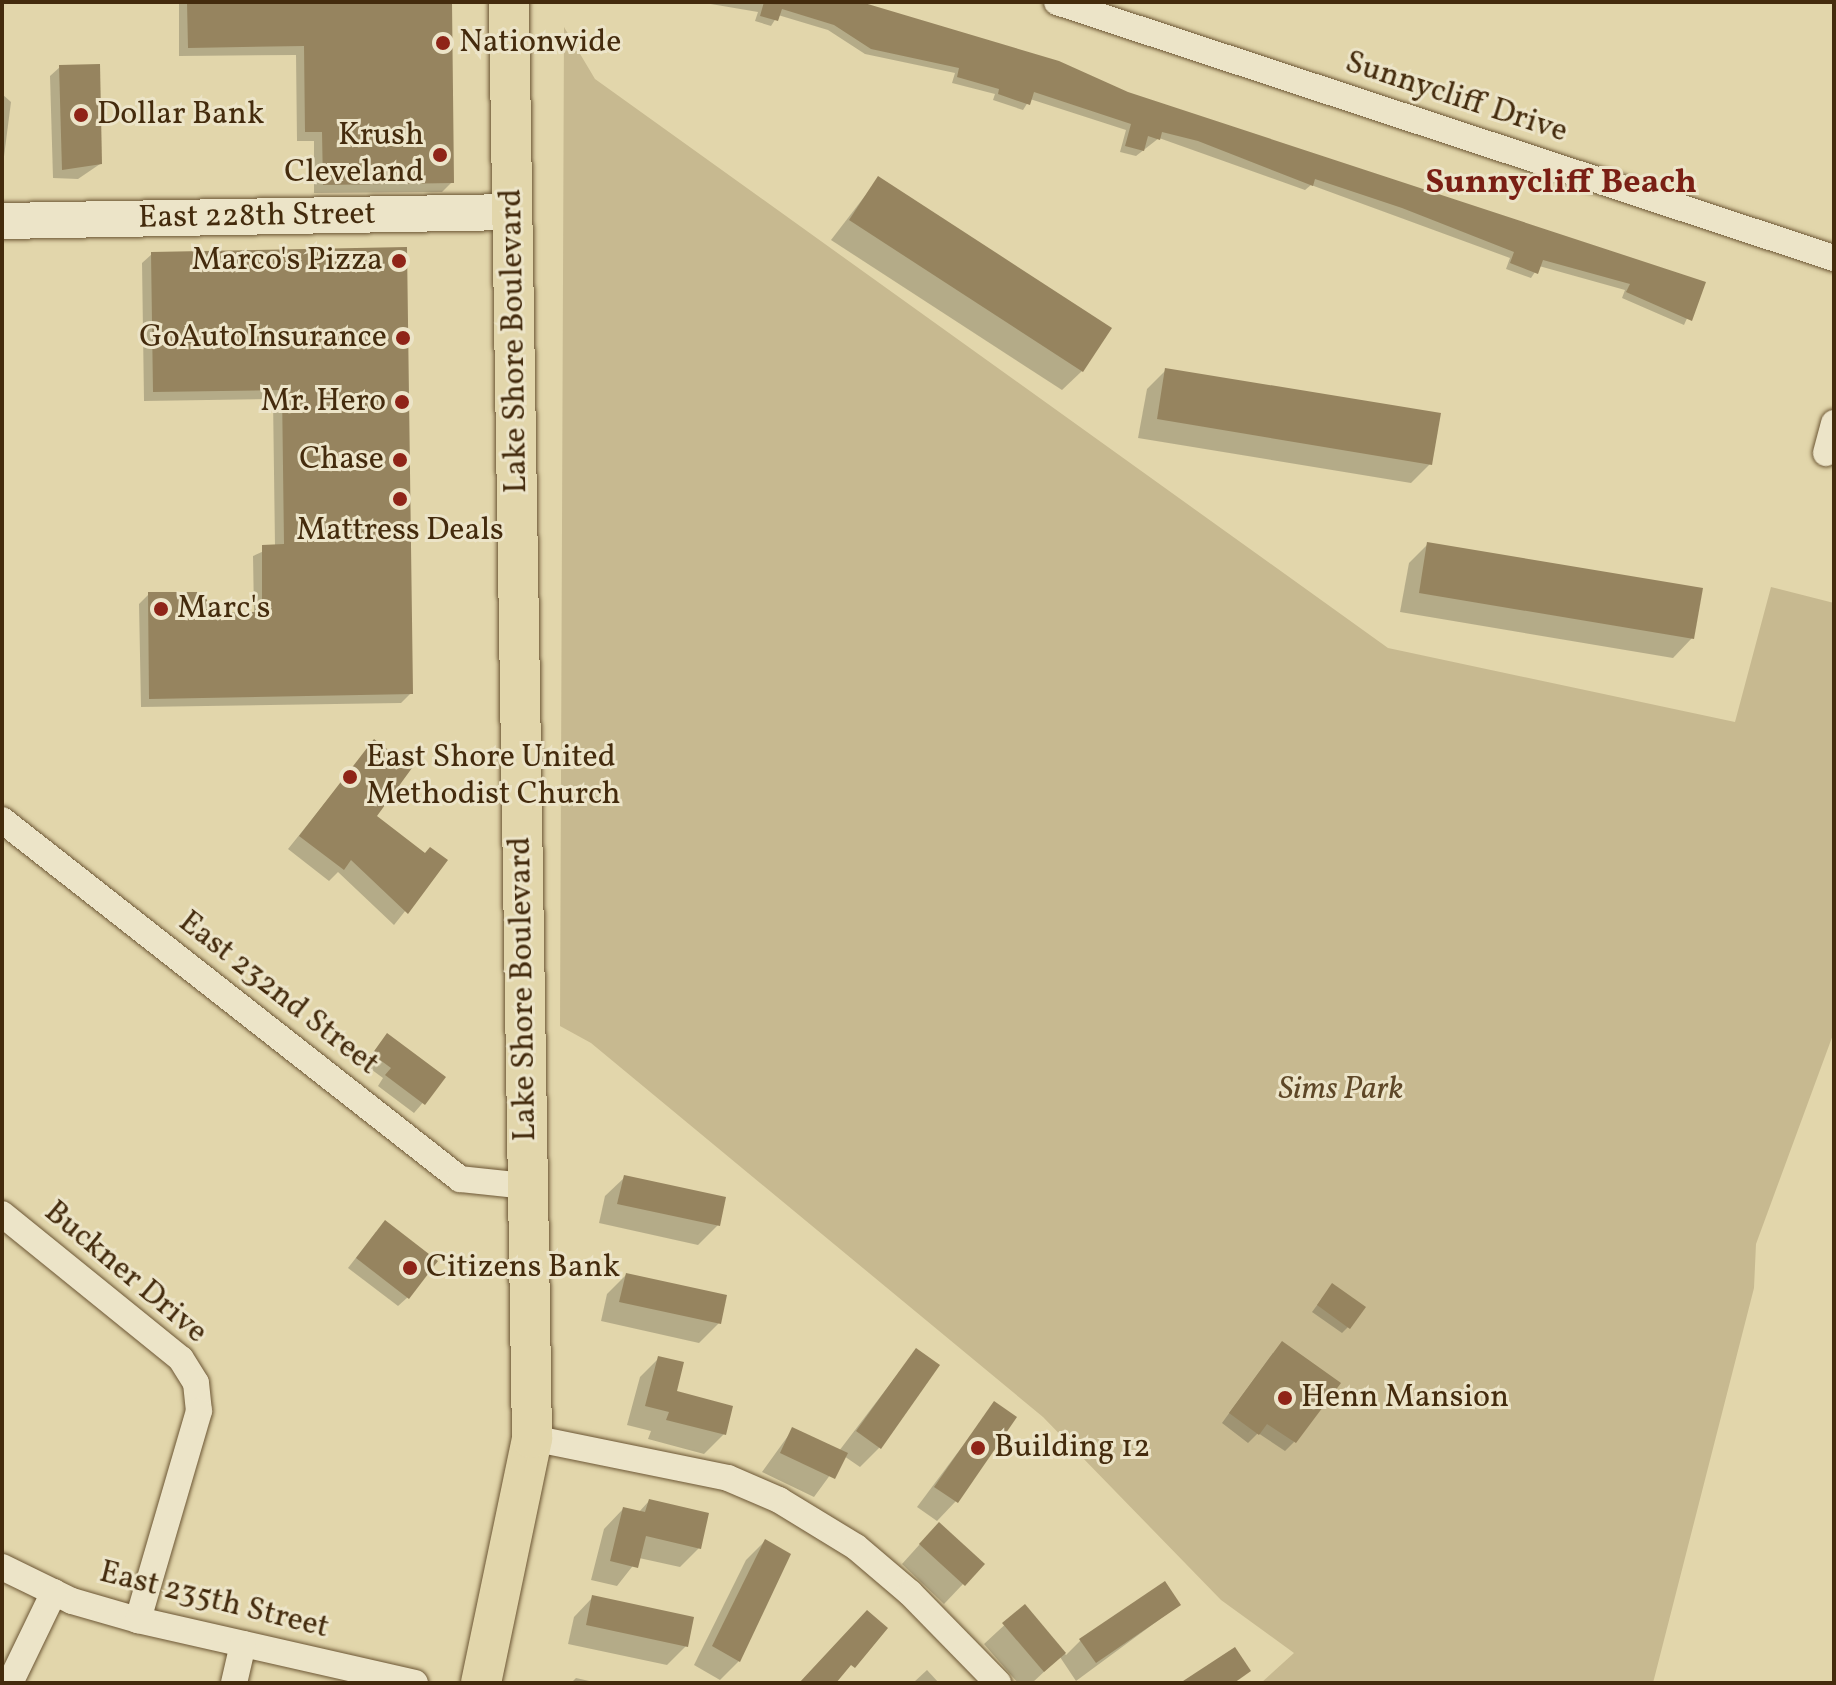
<!DOCTYPE html>
<style>
body{margin:0}
#map{position:relative;width:1836px;height:1685px;overflow:hidden;background:#e2d6ab;font-family:Vollkorn,serif}
div>[style]{position:absolute}
.green>*{inset:0;background:#c7b990}
.shadow>*{inset:0;background:#0003}
.building>*{inset:0;background:#96845f}
.roads{filter:drop-shadow(0 0 2px #6c5634) drop-shadow(0 0 2px #6c5634)}
.street>*{height:26px;margin:-13px;padding:0 13px;transform-origin:13px;border-radius:13px;background:#ece4c8}
.secondary>*{height:36px;margin:-18px;padding:0 18px;transform-origin:18px;border-radius:18px;background:#ece4c8}
.primary>*{height:40px;margin:-20px;padding:0 20px;transform-origin:20px;border-radius:20px;background:#e2d6ab}
.dots>*{width:22px;height:22px;translate:-50% -50%;box-sizing:border-box;border:4px solid #ece4c8;border-radius:50%}
span{translate:-50% -50%;white-space:nowrap;text-align:center;line-height:1.15;-webkit-text-stroke:6px #ece4c8;paint-order:stroke}
.poi-label{font-size:32px;color:#442b0d}
.left{translate:0 -50%;text-align:left}
.right{translate:-100% -50%;text-align:right}
.street-label{font-size:32px;color:#442b0d}
.park-label{font-size:32px;color:#5e4727;font-style:italic}
.neighbourhood-label{font-size:34px;color:#7a1f14;font-weight:700}
.frame{position:absolute;inset:0;border:4px solid #442b0d;pointer-events:none}
</style>
<div id="map">
<div class="green">
<i style="clip-path:polygon(564px 27px,595px 79px,1388px 648px,1735px 722px,1771px 587px,1834px 603px,1834px 1032px,1756px 1244px,1754px 1288px,1653px 1683px,1261px 1683px,1294px 1653px,1221px 1600px,1043px 1417px,591px 1043px,560px 1026px)"></i>
</div>
<div class="shadow">
<i style="clip-path:polygon(179px 2px,450px 2px,452px 182px,442px 192px,314px 193px,314px 141px,297px 141px,296px 55px,179px 56px)"></i>
<i style="clip-path:polygon(699px 2px,839px 2px,1703px 283px,1684px 325px,1622px 298px,1625px 290px,1539px 266px,1531px 278px,1506px 269px,1510px 258px,1311px 185px,1305px 190px,1159px 138px,1136px 156px,1120px 152px,1126px 130px,1030px 99px,1023px 110px,993px 100px,995px 94px,952px 83px,955px 73px,865px 54px,828px 30px,778px 15px,771px 26px,755px 21px,758px 12px)"></i>
<i style="clip-path:polygon(60px 67px,100px 164px,78px 179px,53px 178px,50px 76px)"></i>
<i style="clip-path:polygon(2px 94px,11px 102px,2px 172px)"></i>
<i style="clip-path:polygon(878px 179px,1082px 371px,1062px 390px,831px 240px)"></i>
<i style="clip-path:polygon(405px 249px,411px 693px,401px 703px,141px 707px,139px 604px,149px 594px,205px 615px,254px 614px,253px 556px,275px 546px,273px 399px,144px 401px,142px 263px,152px 254px)"></i>
<i style="clip-path:polygon(1166px 370px,1430px 464px,1411px 483px,1138px 438px,1147px 389px)"></i>
<i style="clip-path:polygon(1428px 544px,1692px 638px,1673px 658px,1400px 612px,1409px 563px)"></i>
<i style="clip-path:polygon(374px 742px,374px 816px,425px 855px,445px 861px,394px 925px,338px 872px,329px 881px,288px 849px)"></i>
<i style="clip-path:polygon(387px 1036px,444px 1078px,414px 1113px,378px 1086px,383px 1078px,364px 1064px)"></i>
<i style="clip-path:polygon(625px 1177px,718px 1225px,698px 1245px,599px 1223px,605px 1196px)"></i>
<i style="clip-path:polygon(376px 1232px,408px 1297px,398px 1306px,348px 1268px)"></i>
<i style="clip-path:polygon(626px 1275px,719px 1323px,699px 1343px,601px 1321px,607px 1294px)"></i>
<i style="clip-path:polygon(1332px 1285px,1348px 1327px,1342px 1333px,1312px 1312px)"></i>
<i style="clip-path:polygon(916px 1350px,879px 1448px,860px 1467px,844px 1456px,814px 1497px,762px 1472px,793px 1429px,839px 1451px)"></i>
<i style="clip-path:polygon(1273px 1353px,1294px 1442px,1285px 1451px,1258px 1433px,1248px 1443px,1222px 1423px)"></i>
<i style="clip-path:polygon(659px 1358px,674px 1393px,724px 1434px,704px 1454px,648px 1439px,651px 1431px,627px 1425px,640px 1377px)"></i>
<i style="clip-path:polygon(994px 1404px,956px 1501px,937px 1521px,917px 1507px)"></i>
<i style="clip-path:polygon(649px 1501px,699px 1548px,680px 1567px,639px 1558px,617px 1586px,591px 1580px,604px 1529px,623px 1509px,638px 1513px)"></i>
<i style="clip-path:polygon(765px 1541px,739px 1661px,720px 1680px,694px 1665px,746px 1560px)"></i>
<i style="clip-path:polygon(920px 1544px,982px 1564px,944px 1604px,902px 1564px)"></i>
<i style="clip-path:polygon(593px 1597px,686px 1646px,667px 1665px,568px 1644px,574px 1617px)"></i>
<i style="clip-path:polygon(1179px 1605px,1076px 1681px,1060px 1657px,1032px 1683px,1018px 1683px,984px 1644px,1024px 1607px,1066px 1655px,1081px 1640px)"></i>
<i style="clip-path:polygon(927px 1670px,939px 1683px,913px 1683px)"></i>
<i style="clip-path:polygon(576px 1678px,598px 1683px,571px 1683px)"></i>
</div>
<div class="building">
<i style="clip-path:polygon(187px 2px,452px 2px,454px 183px,323px 185px,322px 132px,305px 132px,304px 46px,188px 48px)"></i>
<i style="clip-path:polygon(764px 2px,861px 2px,1059px 61px,1128px 92px,1706px 282px,1692px 321px,1626px 292px,1630px 284px,1543px 260px,1538px 274px,1510px 263px,1514px 252px,1402px 208px,1315px 179px,1313px 186px,1198px 141px,1162px 132px,1160px 140px,1148px 136px,1144px 151px,1125px 146px,1131px 124px,1034px 92px,1030px 105px,998px 94px,999px 89px,957px 77px,959px 68px,871px 49px,834px 25px,782px 9px,778px 21px,760px 16px)"></i>
<i style="clip-path:polygon(100px 64px,102px 164px,62px 170px,59px 65px)"></i>
<i style="clip-path:polygon(878px 176px,1112px 328px,1083px 372px,849px 220px)"></i>
<i style="clip-path:polygon(407px 247px,413px 694px,149px 699px,148px 592px,207px 592px,207px 613px,262px 612px,262px 545px,284px 544px,282px 390px,153px 392px,151px 252px)"></i>
<i style="clip-path:polygon(1165px 368px,1441px 413px,1432px 465px,1157px 419px)"></i>
<i style="clip-path:polygon(1427px 542px,1703px 588px,1694px 639px,1419px 593px)"></i>
<i style="clip-path:polygon(374px 739px,412px 768px,377px 816px,425px 853px,430px 847px,448px 860px,408px 914px,351px 860px,344px 870px,299px 836px)"></i>
<i style="clip-path:polygon(387px 1033px,446px 1077px,425px 1105px,385px 1075px,391px 1068px,372px 1054px)"></i>
<i style="clip-path:polygon(624px 1175px,726px 1197px,720px 1226px,617px 1204px)"></i>
<i style="clip-path:polygon(385px 1220px,438px 1261px,409px 1299px,356px 1258px)"></i>
<i style="clip-path:polygon(626px 1273px,727px 1295px,721px 1324px,619px 1302px)"></i>
<i style="clip-path:polygon(1332px 1283px,1366px 1307px,1350px 1329px,1317px 1305px)"></i>
<i style="clip-path:polygon(1282px 1341px,1341px 1383px,1296px 1443px,1267px 1424px,1259px 1435px,1229px 1413px)"></i>
<i style="clip-path:polygon(916px 1348px,940px 1365px,881px 1449px,856px 1431px)"></i>
<i style="clip-path:polygon(658px 1356px,684px 1362px,677px 1391px,733px 1406px,726px 1435px,666px 1420px,669px 1412px,645px 1406px)"></i>
<i style="clip-path:polygon(994px 1401px,1017px 1417px,958px 1503px,934px 1487px)"></i>
<i style="clip-path:polygon(792px 1427px,848px 1453px,835px 1479px,780px 1453px)"></i>
<i style="clip-path:polygon(649px 1499px,709px 1513px,701px 1549px,646px 1536px,638px 1568px,610px 1561px,623px 1507px,645px 1512px)"></i>
<i style="clip-path:polygon(939px 1522px,985px 1564px,965px 1586px,919px 1544px)"></i>
<i style="clip-path:polygon(765px 1539px,791px 1554px,740px 1662px,712px 1646px)"></i>
<i style="clip-path:polygon(1165px 1581px,1181px 1605px,1096px 1663px,1079px 1639px)"></i>
<i style="clip-path:polygon(592px 1595px,694px 1617px,688px 1647px,586px 1625px)"></i>
<i style="clip-path:polygon(1025px 1604px,1066px 1653px,1044px 1672px,1002px 1623px)"></i>
<i style="clip-path:polygon(867px 1610px,888px 1628px,855px 1668px,851px 1665px,836px 1683px,799px 1683px)"></i>
<i style="clip-path:polygon(1235px 1647px,1251px 1671px,1234px 1683px,1180px 1683px)"></i>
</div>
<div class="roads">
<div class="street">
<i style="left:1057px;top:2px;width:818px;rotate:18.24deg"></i>
<i style="left:1826px;top:453px;width:31px;rotate:-75deg"></i>
<i style="left:2px;top:820px;width:582px;rotate:38.09deg"></i>
<i style="left:460px;top:1179px;width:66px;rotate:6.1deg"></i>
<i style="left:2px;top:1214px;width:230px;rotate:39deg"></i>
<i style="left:181px;top:1359px;width:28px;rotate:58deg"></i>
<i style="left:196px;top:1383px;width:28px;rotate:84deg"></i>
<i style="left:199px;top:1411px;width:218px;rotate:106.3deg"></i>
<i style="left:532px;top:1438px;width:200px;rotate:11.5deg"></i>
<i style="left:728px;top:1478px;width:56px;rotate:23.3deg"></i>
<i style="left:779px;top:1500px;width:90px;rotate:31.4deg"></i>
<i style="left:856px;top:1547px;width:71px;rotate:40.4deg"></i>
<i style="left:910px;top:1593px;width:126px;rotate:45.6deg"></i>
<i style="left:2px;top:1567px;width:78px;rotate:25.9deg"></i>
<i style="left:72px;top:1601px;width:69px;rotate:16.1deg"></i>
<i style="left:138px;top:1620px;width:284px;rotate:12.8deg"></i>
<i style="left:10px;top:1683px;width:101px;rotate:-64.2deg"></i>
<i style="left:234px;top:1683px;width:40px;rotate:-77deg"></i>
</div>
<div class="secondary">
<i style="left:2px;top:221px;width:511px;rotate:-1.01deg"></i>
</div>
<div class="primary">
<i style="left:481px;top:1683px;width:250px;rotate:-78.2deg"></i>
<i style="left:532px;top:1438px;width:1436px;rotate:-90.92deg"></i>
</div>
</div>
<div class="dots">
<i style="left:443px;top:43px;background:#8f2418"></i>
<i style="left:81px;top:115px;background:#8f2418"></i>
<i style="left:440px;top:155px;background:#8f2418"></i>
<i style="left:399px;top:261px;background:#8f2418"></i>
<i style="left:403px;top:338px;background:#8f2418"></i>
<i style="left:402px;top:402px;background:#8f2418"></i>
<i style="left:400px;top:460px;background:#8f2418"></i>
<i style="left:400px;top:499px;background:#8f2418"></i>
<i style="left:161px;top:609px;background:#8f2418"></i>
<i style="left:350px;top:777px;background:#8f2418"></i>
<i style="left:410px;top:1268px;background:#8f2418"></i>
<i style="left:1285px;top:1398px;background:#8f2418"></i>
<i style="left:978px;top:1448px;background:#8f2418"></i>
</div>
<div class="poi-label">
<span class="left" style="left:459px;top:43px">Nationwide</span>
<span class="left" style="left:97px;top:115px">Dollar Bank</span>
<span class="right" style="left:424px;top:155px">Krush<br>Cleveland</span>
<span class="right" style="left:383px;top:261px">Marco's Pizza</span>
<span class="right" style="left:387px;top:338px">GoAutoInsurance</span>
<span class="right" style="left:386px;top:402px">Mr. Hero</span>
<span class="right" style="left:384px;top:460px">Chase</span>
<span style="left:400px;top:531px">Mattress Deals</span>
<span class="left" style="left:177px;top:609px">Marc's</span>
<span class="left" style="left:366px;top:777px">East Shore United<br>Methodist Church</span>
<span class="left" style="left:426px;top:1268px">Citizens Bank</span>
<span class="left" style="left:1301px;top:1398px">Henn Mansion</span>
<span class="left" style="left:994px;top:1448px">Building 12</span>
</div>
<div class="street-label">
<span style="left:1456px;top:98px;rotate:18deg">Sunnycliff Drive</span>
<span style="left:257px;top:217px;rotate:-1deg">East 228th Street</span>
<span style="left:515px;top:341px;rotate:-91deg">Lake Shore Boulevard</span>
<span style="left:524px;top:989px;rotate:-91deg">Lake Shore Boulevard</span>
<span style="left:278px;top:994px;rotate:38deg">East 232nd Street</span>
<span style="left:125px;top:1273px;rotate:40deg">Buckner Drive</span>
<span style="left:214px;top:1601px;rotate:14deg">East 235th Street</span>
</div>
<div class="park-label">
<span style="left:1341px;top:1090px">Sims Park</span>
</div>
<div class="neighbourhood-label">
<span style="left:1561px;top:184px">Sunnycliff Beach</span>
</div>
<div class="frame"></div>
</div>
